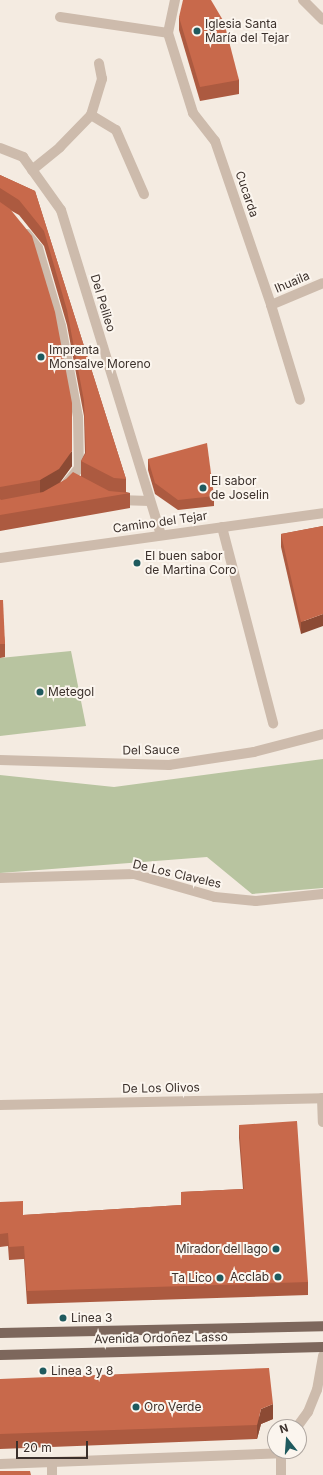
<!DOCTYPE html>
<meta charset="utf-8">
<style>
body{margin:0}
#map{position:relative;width:323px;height:1475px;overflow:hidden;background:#f4ebe1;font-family:Inter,sans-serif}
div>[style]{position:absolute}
.green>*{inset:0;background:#b8c4a0}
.minor>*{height:10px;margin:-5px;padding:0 5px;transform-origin:5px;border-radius:5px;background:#cdbbac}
.major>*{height:10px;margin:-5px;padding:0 5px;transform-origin:5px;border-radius:5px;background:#7d675c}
.wall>*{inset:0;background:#ac5a40}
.shaded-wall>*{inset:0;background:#8c4a34}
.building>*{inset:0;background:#c8694b}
.dots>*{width:11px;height:11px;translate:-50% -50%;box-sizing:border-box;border:2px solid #fbf5ee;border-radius:50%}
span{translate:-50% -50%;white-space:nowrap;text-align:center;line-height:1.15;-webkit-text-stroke:4px #fbf5ee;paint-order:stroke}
.poi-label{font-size:12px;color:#3b302b}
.left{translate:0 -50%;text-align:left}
.right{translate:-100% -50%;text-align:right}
.street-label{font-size:12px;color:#3b302b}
.north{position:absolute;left:267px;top:1419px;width:40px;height:40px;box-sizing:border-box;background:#fbf5ee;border:1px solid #aea6a0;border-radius:50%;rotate:343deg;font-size:11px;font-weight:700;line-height:16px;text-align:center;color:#3b302b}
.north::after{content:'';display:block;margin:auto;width:14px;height:18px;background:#1f5a5e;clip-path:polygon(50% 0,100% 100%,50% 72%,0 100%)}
.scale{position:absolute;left:16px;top:1441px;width:72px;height:18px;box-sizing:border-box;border:2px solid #3b302b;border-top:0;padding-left:5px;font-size:12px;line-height:14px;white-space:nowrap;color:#3b302b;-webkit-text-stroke:3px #fbf5ee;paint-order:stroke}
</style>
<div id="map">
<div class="green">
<i style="clip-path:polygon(71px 651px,86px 726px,0 736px,0 658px)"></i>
<i style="clip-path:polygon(323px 759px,323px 888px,252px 894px,207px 857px,0 873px,0 775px,114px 787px)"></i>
</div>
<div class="minor">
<i style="left:175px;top:0;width:34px;rotate:102deg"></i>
<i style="left:168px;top:33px;width:84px;rotate:72.6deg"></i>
<i style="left:193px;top:113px;width:36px;rotate:52deg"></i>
<i style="left:215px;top:141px;width:173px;rotate:71.1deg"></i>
<i style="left:271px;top:305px;width:99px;rotate:73deg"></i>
<i style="left:303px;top:0;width:28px;rotate:45deg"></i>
<i style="left:60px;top:17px;width:109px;rotate:8.4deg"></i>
<i style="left:91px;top:115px;width:29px;rotate:31deg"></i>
<i style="left:116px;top:130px;width:70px;rotate:66.4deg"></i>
<i style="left:0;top:148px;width:25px;rotate:21deg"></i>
<i style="left:23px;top:157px;width:65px;rotate:54.4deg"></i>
<i style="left:61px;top:210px;width:340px;rotate:72.9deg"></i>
<i style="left:32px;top:170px;width:36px;rotate:-39deg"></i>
<i style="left:60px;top:147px;width:45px;rotate:-45.9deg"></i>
<i style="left:91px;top:115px;width:38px;rotate:-73deg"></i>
<i style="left:102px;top:79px;width:16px;rotate:-101deg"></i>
<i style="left:27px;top:234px;width:18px;rotate:52deg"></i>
<i style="left:38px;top:248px;width:81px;rotate:73.6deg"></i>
<i style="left:61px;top:326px;width:93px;rotate:79.4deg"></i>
<i style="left:78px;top:417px;width:51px;rotate:88.9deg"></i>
<i style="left:79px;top:468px;width:19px;rotate:129deg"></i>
<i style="left:271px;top:305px;width:56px;rotate:-22.9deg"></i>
<i style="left:118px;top:500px;width:32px;rotate:2deg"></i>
<i style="left:222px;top:527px;width:203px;rotate:75.4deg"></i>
<i style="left:0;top:558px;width:326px;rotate:-7.9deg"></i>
<i style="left:0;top:760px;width:169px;rotate:1.7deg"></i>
<i style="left:169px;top:765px;width:86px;rotate:-8.7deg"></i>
<i style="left:254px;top:752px;width:71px;rotate:-14.6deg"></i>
<i style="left:0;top:878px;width:134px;rotate:-1.7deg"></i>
<i style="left:134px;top:874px;width:84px;rotate:15.9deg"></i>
<i style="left:215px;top:897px;width:41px;rotate:5.6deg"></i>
<i style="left:256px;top:901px;width:67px;rotate:-6deg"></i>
<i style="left:322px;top:1098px;width:24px;rotate:88deg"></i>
<i style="left:0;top:1105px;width:323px;rotate:-1.2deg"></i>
<i style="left:297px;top:1427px;width:19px;rotate:-54deg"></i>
<i style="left:308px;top:1412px;width:24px;rotate:-68deg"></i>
<i style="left:317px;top:1390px;width:35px;rotate:-80deg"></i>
<i style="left:0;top:1464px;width:281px;rotate:-2.2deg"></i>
<i style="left:52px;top:1475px;width:13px;rotate:-90deg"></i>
<i style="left:281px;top:1475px;width:24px;rotate:-90deg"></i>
</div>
<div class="major">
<i style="left:0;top:1333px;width:323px;rotate:-1.2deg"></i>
<i style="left:0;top:1355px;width:323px;rotate:-1.4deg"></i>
</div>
<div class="wall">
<i style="clip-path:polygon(179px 17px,239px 80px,239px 94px,200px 101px,179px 30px)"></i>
<i style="clip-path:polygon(evenodd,0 175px,35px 191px,126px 479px,126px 492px,130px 493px,130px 508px,0 531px,0 175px,10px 210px,19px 215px,44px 246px,67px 325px,84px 416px,85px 453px,81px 461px,81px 476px,59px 483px,72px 466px,10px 210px)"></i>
<i style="clip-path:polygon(148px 459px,214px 496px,214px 506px,178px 510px,155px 494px,148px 470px)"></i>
<i style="clip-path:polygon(323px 526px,301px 634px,281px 547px,281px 534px)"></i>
<i style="clip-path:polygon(0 600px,5px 644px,5px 657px,0 658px)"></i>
<i style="clip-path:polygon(239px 1125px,308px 1282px,308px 1295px,27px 1304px,24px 1259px,9px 1260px,8px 1246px,0 1247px,0 1202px,23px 1215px,181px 1205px,181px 1192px,243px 1189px,239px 1138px)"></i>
<i style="clip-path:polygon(0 1379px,273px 1419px,261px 1424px,257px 1439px,0 1449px)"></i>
</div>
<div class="shaded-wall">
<i style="clip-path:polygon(72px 451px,72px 466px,59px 484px,40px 495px,40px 480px)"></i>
<i style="clip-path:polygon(323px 614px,323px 626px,301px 634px,301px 622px)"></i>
<i style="clip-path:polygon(273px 1404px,273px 1419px,261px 1424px,257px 1439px,257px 1425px,261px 1409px)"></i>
</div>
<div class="building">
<i style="clip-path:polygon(183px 0,211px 0,224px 22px,239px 80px,200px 87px,179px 17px)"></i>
<i style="clip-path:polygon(0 175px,35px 191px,126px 479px,114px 478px,81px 461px,86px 453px,84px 401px,67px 310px,44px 231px,19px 200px,0 188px)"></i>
<i style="clip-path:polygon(0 202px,10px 209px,32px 236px,55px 312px,72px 403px,72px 451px,59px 469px,40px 480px,0 487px)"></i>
<i style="clip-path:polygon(207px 443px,214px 496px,178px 500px,155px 483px,148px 459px)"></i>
<i style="clip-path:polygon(73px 472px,109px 491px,130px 493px,0 515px,0 499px,1px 500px,43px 492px,66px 479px)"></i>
<i style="clip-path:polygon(323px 526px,323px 614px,301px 622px,281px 534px)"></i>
<i style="clip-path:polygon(0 600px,3px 600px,5px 644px,0 644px)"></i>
<i style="clip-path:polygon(297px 1121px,308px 1282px,27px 1291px,24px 1246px,9px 1247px,8px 1233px,0 1234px,0 1202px,23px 1201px,23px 1215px,181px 1205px,181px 1192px,244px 1189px,239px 1125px)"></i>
<i style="clip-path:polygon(269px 1368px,273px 1404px,261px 1409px,257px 1425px,0 1434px,0 1379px)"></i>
<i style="clip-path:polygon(0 1471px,30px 1471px,31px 1475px,0 1475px)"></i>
</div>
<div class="dots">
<i style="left:197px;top:31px;background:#1f5a5e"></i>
<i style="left:41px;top:357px;background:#1f5a5e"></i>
<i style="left:203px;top:488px;background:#1f5a5e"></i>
<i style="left:137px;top:563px;background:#1f5a5e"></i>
<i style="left:40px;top:692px;background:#1f5a5e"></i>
<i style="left:276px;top:1249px;background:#1f5a5e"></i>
<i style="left:278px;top:1277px;background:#1f5a5e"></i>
<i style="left:220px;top:1278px;background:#1f5a5e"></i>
<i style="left:63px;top:1318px;background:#1f5a5e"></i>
<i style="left:43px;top:1371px;background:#1f5a5e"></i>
<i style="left:136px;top:1407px;background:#1f5a5e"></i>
</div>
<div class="poi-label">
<span class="left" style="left:205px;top:31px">Iglesia Santa<br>María del Tejar</span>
<span class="left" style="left:49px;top:357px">Imprenta<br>Monsalve Moreno</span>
<span class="left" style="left:211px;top:488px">El sabor<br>de Joselin</span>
<span class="left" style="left:145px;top:563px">El buen sabor<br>de Martina Coro</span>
<span class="left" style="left:48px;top:692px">Metegol</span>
<span class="right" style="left:268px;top:1249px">Mirador del lago</span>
<span class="right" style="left:269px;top:1277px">Acclab</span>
<span class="right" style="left:212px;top:1278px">Ta Lico</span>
<span class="left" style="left:71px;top:1318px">Linea 3</span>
<span class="left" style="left:51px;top:1371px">Linea 3 y 8</span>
<span class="left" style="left:144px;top:1407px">Oro Verde</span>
</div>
<div class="street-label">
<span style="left:247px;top:194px;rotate:71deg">Cucarda</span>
<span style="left:292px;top:282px;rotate:-23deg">Ihuaila</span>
<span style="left:103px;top:303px;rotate:73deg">Del Pelileo</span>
<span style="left:160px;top:522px;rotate:-8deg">Camino del Tejar</span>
<span style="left:151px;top:750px;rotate:-1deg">Del Sauce</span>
<span style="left:177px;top:874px;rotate:13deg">De Los Claveles</span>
<span style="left:161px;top:1088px;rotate:-1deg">De Los Olivos</span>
<span style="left:161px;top:1338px;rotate:-1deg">Avenida Ordoñez Lasso</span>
</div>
<div class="north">N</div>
<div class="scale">20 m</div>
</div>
